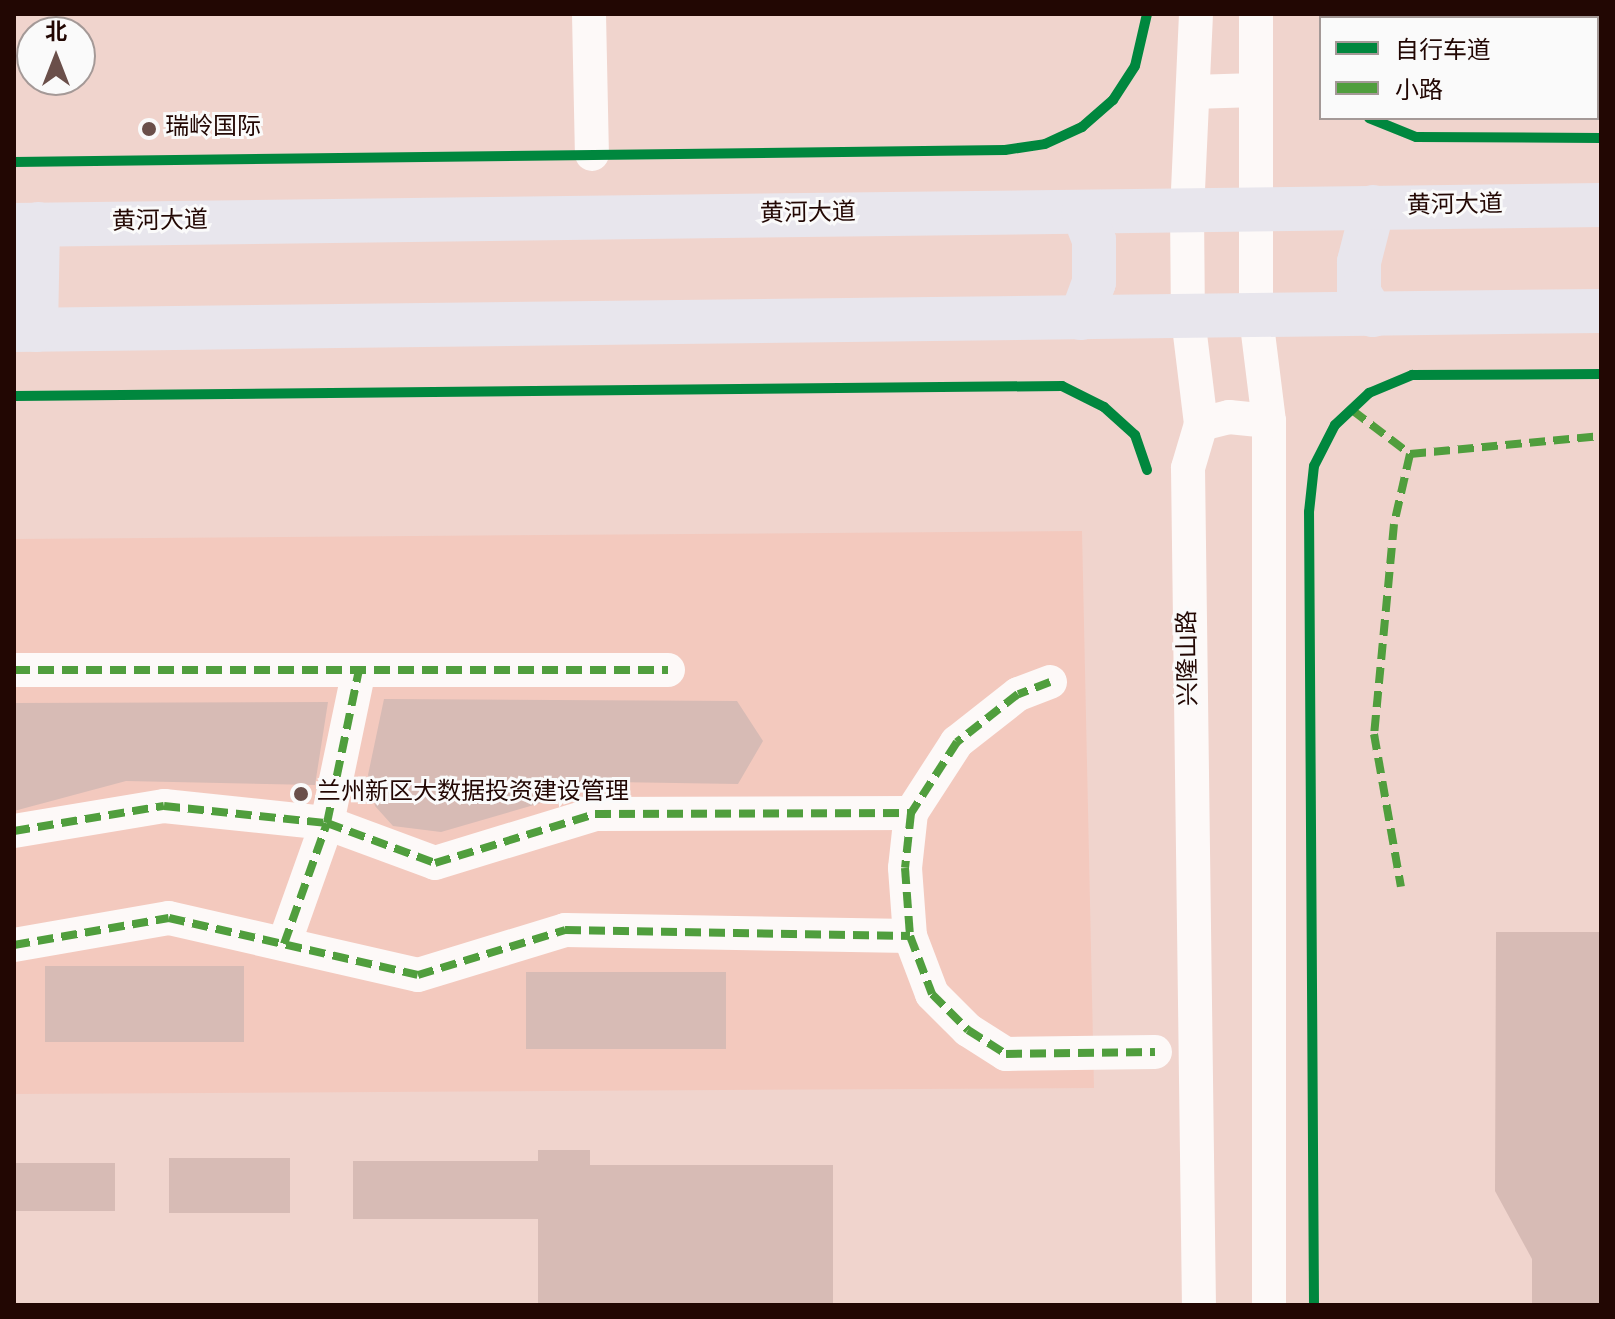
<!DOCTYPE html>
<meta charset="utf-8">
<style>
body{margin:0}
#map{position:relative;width:1615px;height:1319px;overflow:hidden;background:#f0d4cd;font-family:Overpass,"Noto Sans SC",sans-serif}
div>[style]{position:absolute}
.built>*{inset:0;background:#f3c9be}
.building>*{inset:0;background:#d7bbb5}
.minor>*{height:34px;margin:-17px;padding:0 17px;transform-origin:17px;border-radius:17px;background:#fdf9f8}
.major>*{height:44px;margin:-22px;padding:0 22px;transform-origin:22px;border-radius:22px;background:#e8e6ed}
.quiet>*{height:8px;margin-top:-4px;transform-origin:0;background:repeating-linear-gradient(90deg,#509e3d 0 16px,transparent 0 24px)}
.cycleway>*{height:10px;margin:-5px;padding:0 5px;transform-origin:5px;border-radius:5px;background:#00873e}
.dots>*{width:22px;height:22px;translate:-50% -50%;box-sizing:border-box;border:4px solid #fafafa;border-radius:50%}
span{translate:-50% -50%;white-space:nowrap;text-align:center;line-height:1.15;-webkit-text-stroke:6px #fafafa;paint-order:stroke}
.poi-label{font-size:24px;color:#220703}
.left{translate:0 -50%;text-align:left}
.street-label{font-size:24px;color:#220703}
.frame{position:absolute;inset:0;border:16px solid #220703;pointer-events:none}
.legend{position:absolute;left:1319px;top:16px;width:280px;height:104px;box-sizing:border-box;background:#fafafa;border:2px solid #a49997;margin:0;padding:10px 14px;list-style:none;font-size:24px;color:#220703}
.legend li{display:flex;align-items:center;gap:16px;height:40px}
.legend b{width:40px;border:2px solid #a49997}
.north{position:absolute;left:16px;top:16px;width:80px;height:80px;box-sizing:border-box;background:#fafafa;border:2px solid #a49997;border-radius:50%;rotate:0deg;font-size:22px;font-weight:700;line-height:32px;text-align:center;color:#220703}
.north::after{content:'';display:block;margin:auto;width:28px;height:36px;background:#6a4f4a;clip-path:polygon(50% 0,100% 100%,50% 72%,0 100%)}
</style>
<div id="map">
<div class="built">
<i style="clip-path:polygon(1082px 531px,1094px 1088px,14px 1094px,14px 539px)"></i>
</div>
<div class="building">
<i style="clip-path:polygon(384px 699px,737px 701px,763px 741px,738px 784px,613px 782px,441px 832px,393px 826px,375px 806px,368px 775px)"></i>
<i style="clip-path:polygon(328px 702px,315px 785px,126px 781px,14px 811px,14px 703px)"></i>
<i style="clip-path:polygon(1496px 932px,1601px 932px,1601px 1305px,1532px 1305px,1532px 1259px,1495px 1191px)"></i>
<i style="clip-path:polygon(45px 966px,244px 966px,244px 1042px,45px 1042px)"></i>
<i style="clip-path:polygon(526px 972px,726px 972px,726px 1049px,526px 1049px)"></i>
<i style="clip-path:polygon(538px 1150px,590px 1150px,590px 1165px,833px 1165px,833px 1305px,538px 1305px,538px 1219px,353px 1219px,353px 1161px,538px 1161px)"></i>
<i style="clip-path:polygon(169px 1158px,290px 1158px,290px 1213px,169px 1213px)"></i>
<i style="clip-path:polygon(14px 1163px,115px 1163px,115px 1211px,14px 1211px)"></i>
</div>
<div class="minor">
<i style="left:589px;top:14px;width:140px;rotate:88.8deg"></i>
<i style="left:1196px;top:14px;width:196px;rotate:92.6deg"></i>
<i style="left:1187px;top:210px;width:108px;rotate:89.5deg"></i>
<i style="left:1188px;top:318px;width:107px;rotate:83deg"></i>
<i style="left:1201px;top:424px;width:46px;rotate:106.5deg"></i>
<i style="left:1188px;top:468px;width:837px;rotate:89.25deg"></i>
<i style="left:1256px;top:14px;width:303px;rotate:90deg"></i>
<i style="left:1256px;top:317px;width:105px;rotate:82.9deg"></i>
<i style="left:1269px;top:421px;width:884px;rotate:90deg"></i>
<i style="left:1193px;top:92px;width:63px;rotate:-1.8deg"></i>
<i style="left:1201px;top:424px;width:29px;rotate:-14deg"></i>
<i style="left:1229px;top:417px;width:40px;rotate:5.7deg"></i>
<i style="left:14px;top:670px;width:654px"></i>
<i style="left:1050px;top:682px;width:34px;rotate:159deg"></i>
<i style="left:1018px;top:694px;width:78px;rotate:141.8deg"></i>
<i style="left:957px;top:742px;width:85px;rotate:122.9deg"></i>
<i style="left:911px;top:813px;width:55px;rotate:96.2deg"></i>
<i style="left:905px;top:868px;width:68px;rotate:85.8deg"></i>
<i style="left:910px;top:936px;width:62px;rotate:69.2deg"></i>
<i style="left:932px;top:994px;width:51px;rotate:45deg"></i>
<i style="left:968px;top:1030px;width:45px;rotate:32.3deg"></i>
<i style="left:1006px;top:1054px;width:149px;rotate:-0.8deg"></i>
<i style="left:14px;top:831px;width:152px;rotate:-9.5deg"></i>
<i style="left:164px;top:806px;width:164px;rotate:6deg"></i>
<i style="left:327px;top:823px;width:115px;rotate:20.3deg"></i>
<i style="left:435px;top:863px;width:167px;rotate:-17deg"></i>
<i style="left:595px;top:814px;width:316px;rotate:-0.2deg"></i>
<i style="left:284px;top:944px;width:128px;rotate:-70.4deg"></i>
<i style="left:327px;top:823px;width:156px;rotate:-78.2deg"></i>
<i style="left:14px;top:945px;width:157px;rotate:-9.9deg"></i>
<i style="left:169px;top:918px;width:255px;rotate:12.9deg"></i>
<i style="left:418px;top:975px;width:154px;rotate:-17deg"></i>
<i style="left:565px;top:930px;width:345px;rotate:1deg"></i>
</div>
<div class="major">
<i style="left:1373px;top:207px;width:57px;rotate:104.3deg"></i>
<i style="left:1359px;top:262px;width:31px;rotate:90deg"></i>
<i style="left:1359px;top:293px;width:26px;rotate:58deg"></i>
<i style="left:14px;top:225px;width:1587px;rotate:-0.72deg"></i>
<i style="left:1081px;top:318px;width:38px;rotate:-70deg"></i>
<i style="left:1094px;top:282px;width:42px;rotate:-90deg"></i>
<i style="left:1094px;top:240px;width:30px;rotate:-111deg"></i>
<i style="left:14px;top:330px;width:1587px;rotate:-0.69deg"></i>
<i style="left:36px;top:330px;width:106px;rotate:-88.9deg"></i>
</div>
<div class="quiet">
<i style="left:1352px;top:410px;width:73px;rotate:37.2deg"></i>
<i style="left:1410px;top:454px;width:72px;rotate:102.9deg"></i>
<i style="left:1394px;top:524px;width:211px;rotate:95.4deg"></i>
<i style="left:1374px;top:734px;width:155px;rotate:80deg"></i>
<i style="left:1410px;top:454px;width:192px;rotate:-5.4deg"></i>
<i style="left:14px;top:670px;width:654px"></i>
<i style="left:1050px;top:682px;width:34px;rotate:159deg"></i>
<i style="left:1018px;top:694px;width:78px;rotate:141.8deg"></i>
<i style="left:957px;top:742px;width:85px;rotate:122.9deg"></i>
<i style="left:911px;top:813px;width:55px;rotate:96.2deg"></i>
<i style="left:905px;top:868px;width:68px;rotate:85.8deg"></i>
<i style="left:910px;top:936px;width:62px;rotate:69.2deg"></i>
<i style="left:932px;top:994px;width:51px;rotate:45deg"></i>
<i style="left:968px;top:1030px;width:45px;rotate:32.3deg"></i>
<i style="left:1006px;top:1054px;width:149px;rotate:-0.8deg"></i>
<i style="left:14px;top:831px;width:152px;rotate:-9.5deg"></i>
<i style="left:164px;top:806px;width:164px;rotate:6deg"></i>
<i style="left:327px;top:823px;width:115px;rotate:20.3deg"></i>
<i style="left:435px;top:863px;width:167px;rotate:-17deg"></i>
<i style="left:595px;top:814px;width:316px;rotate:-0.2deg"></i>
<i style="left:284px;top:944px;width:128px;rotate:-70.4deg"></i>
<i style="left:327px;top:823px;width:156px;rotate:-78.2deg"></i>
<i style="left:14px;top:945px;width:157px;rotate:-9.9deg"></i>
<i style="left:169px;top:918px;width:255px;rotate:12.9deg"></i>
<i style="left:418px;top:975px;width:154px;rotate:-17deg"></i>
<i style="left:565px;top:930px;width:345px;rotate:1deg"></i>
</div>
<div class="cycleway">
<i style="left:1369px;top:118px;width:51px;rotate:22deg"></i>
<i style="left:1416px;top:137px;width:185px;rotate:0.3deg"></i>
<i style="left:14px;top:162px;width:991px;rotate:-0.69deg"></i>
<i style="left:1005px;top:150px;width:40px;rotate:-8.5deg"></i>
<i style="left:1045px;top:144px;width:41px;rotate:-24.7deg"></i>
<i style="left:1082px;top:127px;width:41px;rotate:-41.1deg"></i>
<i style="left:1113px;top:100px;width:40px;rotate:-57.1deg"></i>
<i style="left:1135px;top:66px;width:53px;rotate:-77deg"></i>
<i style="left:14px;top:396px;width:1048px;rotate:-0.55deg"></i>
<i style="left:1062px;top:386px;width:47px;rotate:26.6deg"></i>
<i style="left:1104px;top:407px;width:42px;rotate:42.1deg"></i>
<i style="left:1135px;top:435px;width:37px;rotate:71deg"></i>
<i style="left:1314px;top:1305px;width:793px;rotate:-90.36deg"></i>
<i style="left:1309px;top:512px;width:46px;rotate:-83.8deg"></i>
<i style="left:1314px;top:466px;width:46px;rotate:-62.9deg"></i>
<i style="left:1335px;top:425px;width:47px;rotate:-43.3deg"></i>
<i style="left:1369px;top:393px;width:47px;rotate:-22.7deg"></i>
<i style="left:1412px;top:375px;width:189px;rotate:-0.3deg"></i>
</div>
<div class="dots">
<i style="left:149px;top:129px;background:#6a4f4a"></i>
<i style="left:301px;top:794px;background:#6a4f4a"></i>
</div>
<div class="poi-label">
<span class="left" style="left:165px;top:129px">瑞岭国际</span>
<span class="left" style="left:317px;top:794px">兰州新区大数据投资建设管理</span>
</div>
<div class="street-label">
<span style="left:1455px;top:207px;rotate:-1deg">黄河大道</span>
<span style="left:808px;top:215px;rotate:-1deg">黄河大道</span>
<span style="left:160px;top:223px;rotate:-1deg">黄河大道</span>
<span style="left:1190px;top:658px;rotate:-91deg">兴隆山路</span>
</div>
<div class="frame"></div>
<ul class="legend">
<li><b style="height:10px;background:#00873e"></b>自行车道</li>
<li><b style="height:10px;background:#509e3d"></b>小路</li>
</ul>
<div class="north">北</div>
</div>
